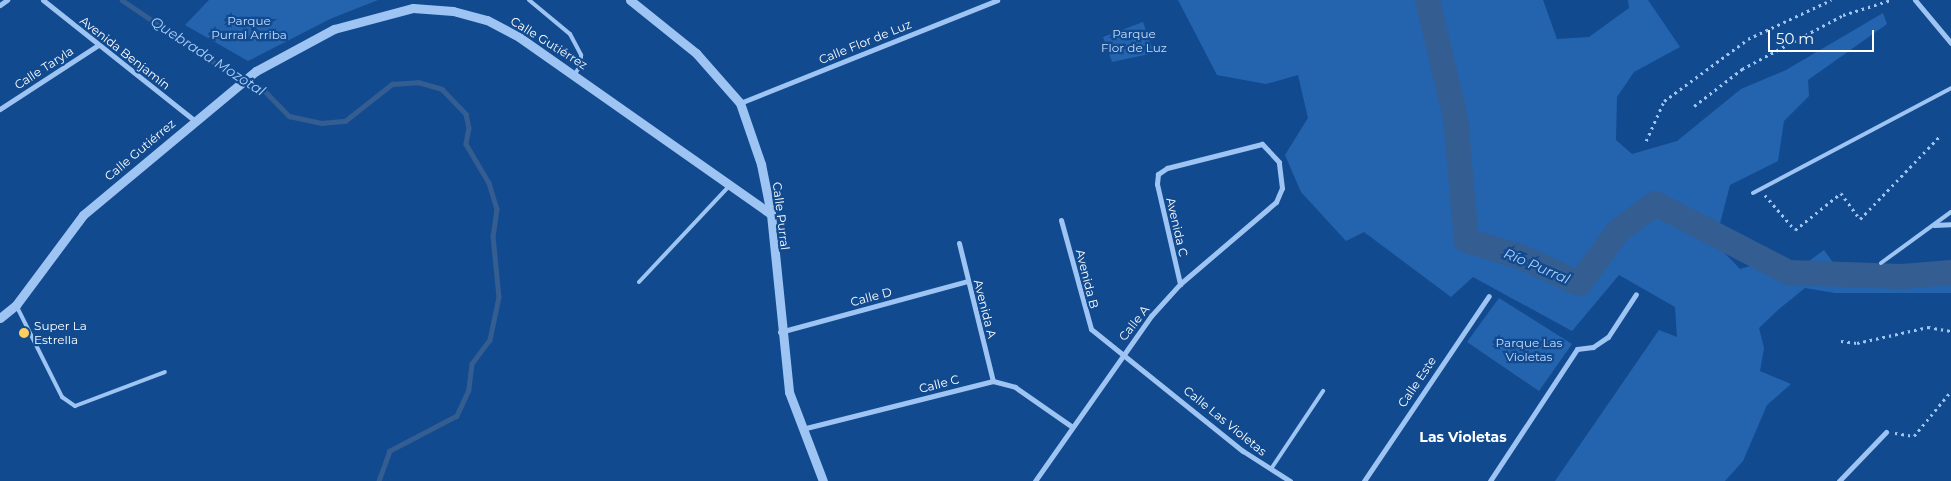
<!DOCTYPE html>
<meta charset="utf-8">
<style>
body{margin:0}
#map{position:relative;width:1951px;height:481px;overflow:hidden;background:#124a8f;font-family:Montserrat,sans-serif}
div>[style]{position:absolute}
.green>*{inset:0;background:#2464af}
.stream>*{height:4.5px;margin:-2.25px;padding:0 2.25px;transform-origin:2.25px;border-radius:2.25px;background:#345d91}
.river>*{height:25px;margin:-12.5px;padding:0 12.5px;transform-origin:12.5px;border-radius:12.5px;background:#345d91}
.path>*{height:2.5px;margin-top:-1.25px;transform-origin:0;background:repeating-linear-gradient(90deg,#9dc4f2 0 2.5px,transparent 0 6.5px)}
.service>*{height:4px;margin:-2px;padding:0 2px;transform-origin:2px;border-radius:2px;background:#9dc4f2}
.minor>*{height:5px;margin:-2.5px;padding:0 2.5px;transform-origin:2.5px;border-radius:2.5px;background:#9dc4f2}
.tertiary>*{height:9px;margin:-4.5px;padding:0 4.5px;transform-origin:4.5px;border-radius:4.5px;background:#9dc4f2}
.dots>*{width:14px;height:14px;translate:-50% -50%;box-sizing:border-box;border:2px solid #124a8f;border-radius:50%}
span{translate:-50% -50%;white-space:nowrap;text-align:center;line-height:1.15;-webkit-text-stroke:4.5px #124a8f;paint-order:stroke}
.park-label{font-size:12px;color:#c4defd}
.street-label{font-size:12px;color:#fff}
.poi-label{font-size:12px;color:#fff}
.left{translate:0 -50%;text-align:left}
.water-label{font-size:14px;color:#a9cef9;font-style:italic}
.neighbourhood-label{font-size:14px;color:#fff;font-weight:700}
.scale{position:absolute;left:1768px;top:30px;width:106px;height:22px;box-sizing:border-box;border:2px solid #fff;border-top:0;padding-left:6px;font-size:15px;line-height:18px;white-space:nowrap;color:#fff;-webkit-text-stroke:4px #124a8f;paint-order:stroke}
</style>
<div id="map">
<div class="green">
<i style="clip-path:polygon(209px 0,378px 0,330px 19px,248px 61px,185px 25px)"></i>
<i style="clip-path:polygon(1178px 0,1543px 0,1557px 39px,1589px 37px,1629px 8px,1628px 0,1648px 0,1680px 47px,1634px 72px,1617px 97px,1616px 140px,1632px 154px,1677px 141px,1741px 89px,1786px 70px,1883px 13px,1887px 24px,1808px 80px,1809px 96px,1784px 121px,1778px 161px,1730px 185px,1715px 243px,1740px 269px,1757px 264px,1797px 270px,1824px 250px,1847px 282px,1901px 271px,1951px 266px,1951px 293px,1835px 293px,1805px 288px,1779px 309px,1759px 328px,1764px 348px,1760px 371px,1791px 384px,1767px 405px,1743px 461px,1725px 481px,1555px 481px,1659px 330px,1677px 337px,1675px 307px,1619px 275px,1572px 331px,1473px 277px,1451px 297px,1364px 232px,1346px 241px,1301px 192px,1285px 155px,1308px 118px,1298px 75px,1266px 84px,1217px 75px)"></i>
<i style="clip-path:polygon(1143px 22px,1154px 53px,1112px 62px,1103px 37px)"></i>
<i style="clip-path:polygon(1499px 298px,1572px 344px,1539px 391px,1467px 342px)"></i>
</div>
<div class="stream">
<i style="left:122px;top:0;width:130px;rotate:34.1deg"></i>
<i style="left:230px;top:73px;width:35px;rotate:25deg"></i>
<i style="left:262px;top:88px;width:39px;rotate:46deg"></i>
<i style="left:289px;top:116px;width:33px;rotate:12deg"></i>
<i style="left:321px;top:123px;width:24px;rotate:-5deg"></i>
<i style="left:345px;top:121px;width:60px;rotate:-38.2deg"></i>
<i style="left:392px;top:84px;width:26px;rotate:-4deg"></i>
<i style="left:418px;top:82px;width:25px;rotate:16deg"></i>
<i style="left:442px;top:89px;width:35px;rotate:46deg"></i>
<i style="left:466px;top:114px;width:14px;rotate:78deg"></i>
<i style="left:469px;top:128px;width:16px;rotate:101deg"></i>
<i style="left:466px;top:144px;width:45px;rotate:59.5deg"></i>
<i style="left:489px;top:183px;width:27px;rotate:73deg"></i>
<i style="left:497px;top:209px;width:27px;rotate:98deg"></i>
<i style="left:493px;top:236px;width:61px;rotate:84.4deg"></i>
<i style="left:499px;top:297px;width:44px;rotate:101.8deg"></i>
<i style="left:490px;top:340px;width:30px;rotate:127deg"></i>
<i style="left:472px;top:364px;width:26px;rotate:97deg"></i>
<i style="left:469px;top:390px;width:29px;rotate:115deg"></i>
<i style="left:457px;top:416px;width:76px;rotate:152.4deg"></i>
<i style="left:390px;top:451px;width:32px;rotate:110deg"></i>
</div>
<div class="river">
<i style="left:1427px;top:0;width:120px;rotate:76.5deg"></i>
<i style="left:1455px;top:117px;width:123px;rotate:84.9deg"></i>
<i style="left:1466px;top:240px;width:56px;rotate:16.5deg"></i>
<i style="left:1520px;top:256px;width:65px;rotate:24.6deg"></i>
<i style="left:1579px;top:283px;width:66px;rotate:-53.7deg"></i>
<i style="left:1618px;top:230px;width:46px;rotate:-36.1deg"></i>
<i style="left:1655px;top:203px;width:150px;rotate:27.4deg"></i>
<i style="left:1788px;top:272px;width:113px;rotate:2deg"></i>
<i style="left:1901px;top:276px;width:50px;rotate:-4.6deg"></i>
</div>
<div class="path">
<i style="left:1694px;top:106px;width:61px;rotate:-37.6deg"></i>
<i style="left:1742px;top:69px;width:115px;rotate:-28.1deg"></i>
<i style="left:1843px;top:15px;width:50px;rotate:-17.4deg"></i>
<i style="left:1646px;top:141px;width:44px;rotate:-65.8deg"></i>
<i style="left:1664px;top:101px;width:104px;rotate:-36.4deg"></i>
<i style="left:1748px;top:39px;width:92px;rotate:-25.2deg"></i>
<i style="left:1765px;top:195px;width:46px;rotate:49.4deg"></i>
<i style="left:1795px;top:230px;width:59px;rotate:-38.8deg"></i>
<i style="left:1841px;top:193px;width:32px;rotate:54deg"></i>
<i style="left:1860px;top:219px;width:114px;rotate:-46.1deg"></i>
<i style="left:1841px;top:341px;width:16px;rotate:7deg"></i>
<i style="left:1857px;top:343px;width:73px;rotate:-12.7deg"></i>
<i style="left:1928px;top:327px;width:23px;rotate:10deg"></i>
<i style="left:1895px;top:433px;width:19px;rotate:9deg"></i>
<i style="left:1914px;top:436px;width:58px;rotate:-50.6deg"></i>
</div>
<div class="service">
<i style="left:529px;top:0;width:53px;rotate:39.7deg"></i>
<i style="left:570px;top:34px;width:24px;rotate:62deg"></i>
<i style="left:581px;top:55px;width:9px;rotate:90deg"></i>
<i style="left:581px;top:64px;width:12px;rotate:121deg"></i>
<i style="left:1753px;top:193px;width:224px;rotate:-27.9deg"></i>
<i style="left:1881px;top:263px;width:87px;rotate:-36.1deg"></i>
<i style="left:639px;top:282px;width:133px;rotate:-46.8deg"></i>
<i style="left:16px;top:305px;width:103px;rotate:63.4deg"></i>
<i style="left:62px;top:397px;width:16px;rotate:35deg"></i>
<i style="left:75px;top:406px;width:96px;rotate:-20.7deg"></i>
<i style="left:1271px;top:469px;width:94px;rotate:-56.3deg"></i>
</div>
<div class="minor">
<i style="left:43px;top:0;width:194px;rotate:38.5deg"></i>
<i style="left:1915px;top:0;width:56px;rotate:50.1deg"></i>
<i style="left:0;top:5px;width:9px;rotate:-36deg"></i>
<i style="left:740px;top:103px;width:277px;rotate:-21.8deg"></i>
<i style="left:0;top:109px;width:117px;rotate:-33.1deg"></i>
<i style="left:1061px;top:220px;width:113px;rotate:74.6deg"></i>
<i style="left:1091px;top:329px;width:195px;rotate:38.8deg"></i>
<i style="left:1243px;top:451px;width:56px;rotate:32.6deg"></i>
<i style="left:1934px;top:225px;width:17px;rotate:-3deg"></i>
<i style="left:959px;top:243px;width:142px;rotate:76.2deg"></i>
<i style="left:780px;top:332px;width:195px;rotate:-15.2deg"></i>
<i style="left:802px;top:429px;width:197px;rotate:-14.1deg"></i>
<i style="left:993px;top:381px;width:23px;rotate:15deg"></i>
<i style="left:1015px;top:387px;width:68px;rotate:34.9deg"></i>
<i style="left:1035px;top:481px;width:202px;rotate:-54.9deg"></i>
<i style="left:1151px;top:316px;width:43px;rotate:-47.8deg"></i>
<i style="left:1180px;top:284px;width:126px;rotate:-40.5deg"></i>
<i style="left:1276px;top:202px;width:15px;rotate:-67deg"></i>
<i style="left:1282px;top:188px;width:26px;rotate:-97deg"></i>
<i style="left:1279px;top:162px;width:25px;rotate:-133deg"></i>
<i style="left:1262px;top:144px;width:98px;rotate:165.8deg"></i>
<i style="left:1167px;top:168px;width:11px;rotate:146deg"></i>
<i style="left:1158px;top:174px;width:10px;rotate:96deg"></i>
<i style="left:1157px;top:184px;width:103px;rotate:77deg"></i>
<i style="left:1364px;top:481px;width:223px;rotate:-56deg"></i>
<i style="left:1490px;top:481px;width:158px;rotate:-56.6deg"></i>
<i style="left:1577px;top:349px;width:16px;rotate:-7deg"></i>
<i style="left:1593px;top:347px;width:18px;rotate:-34deg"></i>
<i style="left:1608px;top:337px;width:51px;rotate:-56.9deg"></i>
<i style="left:1839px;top:481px;width:68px;rotate:-46.2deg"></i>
</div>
<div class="tertiary">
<i style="left:630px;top:0;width:85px;rotate:38.8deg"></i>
<i style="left:696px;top:53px;width:67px;rotate:48.7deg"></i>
<i style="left:740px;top:103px;width:65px;rotate:71deg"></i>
<i style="left:761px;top:164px;width:51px;rotate:78.7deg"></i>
<i style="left:771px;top:214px;width:179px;rotate:84.2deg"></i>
<i style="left:789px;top:392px;width:95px;rotate:69.1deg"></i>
<i style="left:0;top:318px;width:21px;rotate:-39deg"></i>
<i style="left:16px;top:305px;width:112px;rotate:-53.3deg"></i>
<i style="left:83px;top:215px;width:225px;rotate:-39.8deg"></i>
<i style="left:256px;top:71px;width:89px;rotate:-28.3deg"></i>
<i style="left:334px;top:29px;width:82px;rotate:-14.9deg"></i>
<i style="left:413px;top:8px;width:40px;rotate:4.3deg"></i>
<i style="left:453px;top:11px;width:35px;rotate:15deg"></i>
<i style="left:487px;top:20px;width:36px;rotate:28deg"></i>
<i style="left:519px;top:37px;width:308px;rotate:35.1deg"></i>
</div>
<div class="dots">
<i style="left:24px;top:333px;background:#ffcf5e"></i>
</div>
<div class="park-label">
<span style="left:249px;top:28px">Parque<br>Purral Arriba</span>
<span style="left:1134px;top:41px">Parque<br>Flor de Luz</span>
<span style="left:1529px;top:350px">Parque Las<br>Violetas</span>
</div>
<div class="street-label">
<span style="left:865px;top:42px;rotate:-22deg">Calle Flor de Luz</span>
<span style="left:549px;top:43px;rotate:32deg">Calle Gutiérrez</span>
<span style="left:125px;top:53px;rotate:38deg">Avenida Benjamín</span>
<span style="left:44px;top:68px;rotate:-33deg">Calle Taryla</span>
<span style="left:140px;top:150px;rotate:-40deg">Calle Gutiérrez</span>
<span style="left:781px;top:216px;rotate:83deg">Calle Purral</span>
<span style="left:1177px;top:227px;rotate:77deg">Avenida C</span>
<span style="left:1087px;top:279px;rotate:76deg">Avenida B</span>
<span style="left:871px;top:297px;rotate:-15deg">Calle D</span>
<span style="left:985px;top:309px;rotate:76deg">Avenida A</span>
<span style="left:1134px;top:323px;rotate:-52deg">Calle A</span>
<span style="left:1417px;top:382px;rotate:-56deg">Calle Este</span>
<span style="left:939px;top:384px;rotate:-14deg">Calle C</span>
<span style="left:1225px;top:421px;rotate:39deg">Calle Las Violetas</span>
</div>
<div class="poi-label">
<span class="left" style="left:34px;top:333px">Super La<br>Estrella</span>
</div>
<div class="water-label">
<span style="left:208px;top:56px;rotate:33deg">Quebrada Mozotal</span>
<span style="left:1537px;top:266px;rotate:23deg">Río Purral</span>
</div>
<div class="neighbourhood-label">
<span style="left:1463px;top:437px">Las Violetas</span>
</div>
<div class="scale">50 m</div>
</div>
